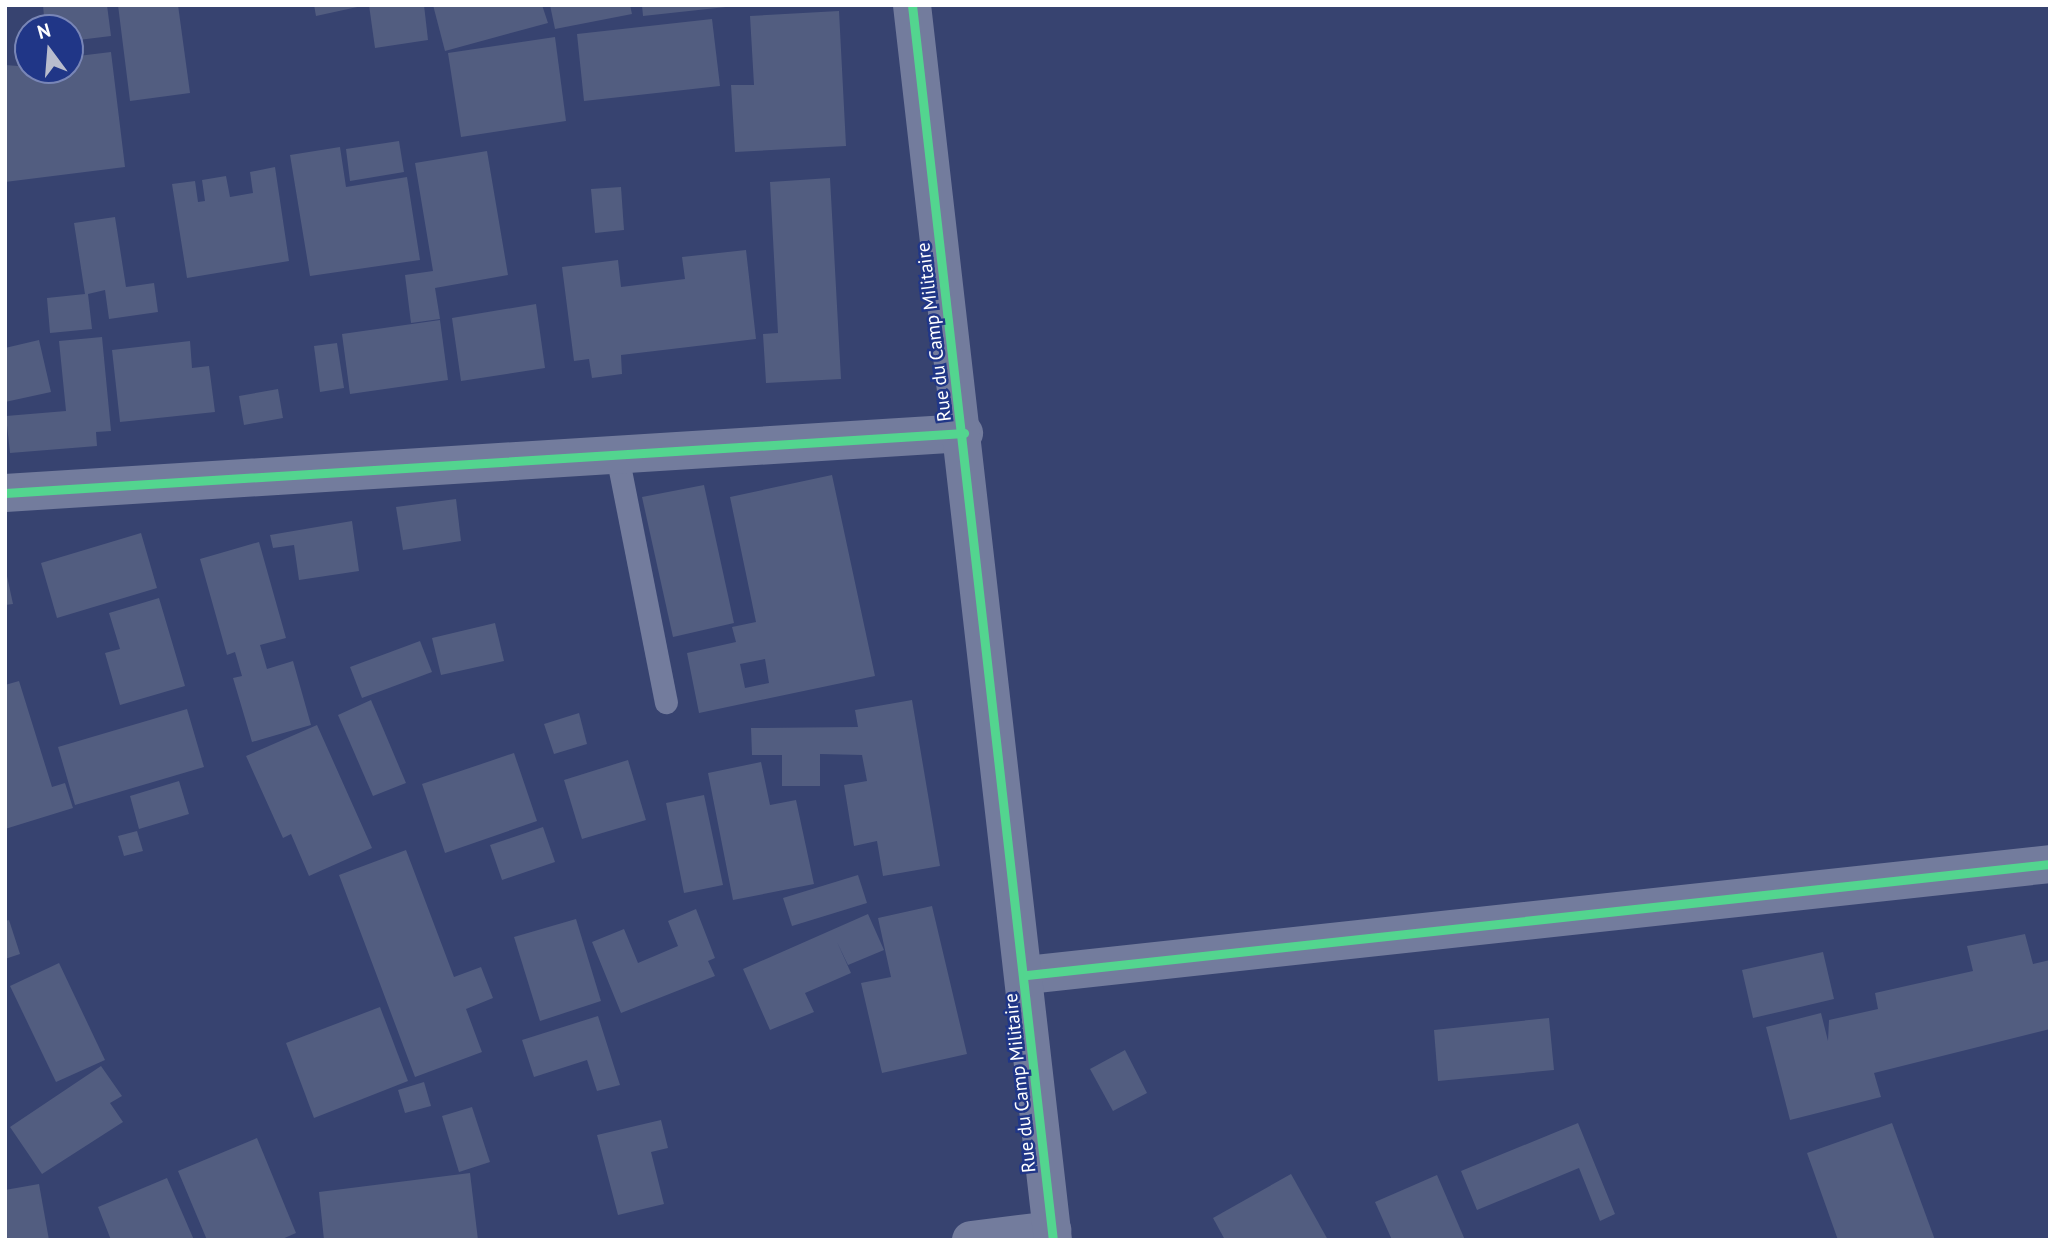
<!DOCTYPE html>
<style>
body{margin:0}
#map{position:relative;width:2055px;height:1245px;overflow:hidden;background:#374370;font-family:"PT Sans",sans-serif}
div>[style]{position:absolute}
.building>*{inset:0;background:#525d80}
.service>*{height:23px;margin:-11.5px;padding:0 11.5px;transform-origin:11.5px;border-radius:11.5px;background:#737c9d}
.minor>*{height:38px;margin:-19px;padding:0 19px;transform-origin:19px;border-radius:19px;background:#737c9d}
.tertiary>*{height:38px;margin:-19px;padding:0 19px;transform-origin:19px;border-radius:19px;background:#737c9d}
.cycleway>*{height:9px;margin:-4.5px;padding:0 4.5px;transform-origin:4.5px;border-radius:4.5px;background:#53d58f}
span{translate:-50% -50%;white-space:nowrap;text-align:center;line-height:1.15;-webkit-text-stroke:5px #203687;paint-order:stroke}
.street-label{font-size:19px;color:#fff}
.frame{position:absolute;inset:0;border:7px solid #fff;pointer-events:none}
.north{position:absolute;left:14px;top:14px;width:70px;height:70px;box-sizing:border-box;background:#203687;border:2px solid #7986b7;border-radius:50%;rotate:344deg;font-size:19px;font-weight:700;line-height:28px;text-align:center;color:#fff}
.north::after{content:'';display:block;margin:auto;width:24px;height:32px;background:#b9bdcd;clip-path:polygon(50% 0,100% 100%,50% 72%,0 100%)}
</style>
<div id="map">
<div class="building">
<i style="clip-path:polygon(43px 5px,107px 5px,111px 36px,70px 41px,70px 28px,45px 28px)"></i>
<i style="clip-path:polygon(118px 5px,178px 5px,190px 93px,130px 101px)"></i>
<i style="clip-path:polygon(314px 5px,362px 5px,362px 6px,316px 16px)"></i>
<i style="clip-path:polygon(369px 5px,424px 5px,428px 40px,375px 48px)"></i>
<i style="clip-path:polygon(433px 5px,542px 5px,548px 23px,445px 51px)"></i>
<i style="clip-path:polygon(550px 5px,630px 5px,632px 14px,555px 29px)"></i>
<i style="clip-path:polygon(642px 5px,726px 5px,726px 7px,643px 16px)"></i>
<i style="clip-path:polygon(839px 11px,846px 146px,735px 152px,731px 85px,754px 85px,750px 16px)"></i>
<i style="clip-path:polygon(712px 19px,720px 86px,584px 101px,577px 34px)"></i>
<i style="clip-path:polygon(555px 37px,566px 121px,461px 137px,448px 53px)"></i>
<i style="clip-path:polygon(111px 52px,125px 167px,5px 182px,5px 65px,70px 70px,70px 57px)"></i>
<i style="clip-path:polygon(399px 141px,404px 172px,350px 181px,346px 149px)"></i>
<i style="clip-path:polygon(340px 147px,346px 187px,407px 177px,420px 260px,310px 276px,290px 155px)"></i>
<i style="clip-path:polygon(487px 151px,508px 275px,435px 288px,440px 319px,411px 323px,405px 275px,433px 271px,415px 163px)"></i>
<i style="clip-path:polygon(275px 167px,289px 261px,187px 278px,172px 184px,195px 181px,198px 202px,205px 201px,202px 180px,226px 176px,230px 197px,253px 193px,250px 172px)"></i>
<i style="clip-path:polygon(830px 178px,841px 379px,766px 383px,763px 334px,778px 333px,770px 182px)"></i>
<i style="clip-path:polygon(621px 187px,624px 230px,595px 233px,591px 189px)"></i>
<i style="clip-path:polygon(115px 217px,126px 287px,154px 283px,158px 312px,109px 319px,105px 290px,88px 294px,92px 329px,50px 333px,47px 298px,85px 294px,74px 223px)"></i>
<i style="clip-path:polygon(746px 250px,756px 339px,621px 355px,622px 374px,592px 378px,589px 359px,574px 361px,562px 267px,618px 260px,621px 287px,685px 279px,682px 257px)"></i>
<i style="clip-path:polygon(536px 304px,545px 368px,461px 381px,452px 318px)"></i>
<i style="clip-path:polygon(440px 320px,448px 380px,350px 394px,342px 334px)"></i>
<i style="clip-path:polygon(102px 337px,111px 431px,96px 432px,97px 446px,10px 453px,6px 416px,66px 411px,59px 341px)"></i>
<i style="clip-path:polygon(39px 340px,51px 392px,5px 402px,5px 348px)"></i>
<i style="clip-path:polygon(190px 341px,192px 368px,209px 366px,215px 412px,120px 422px,112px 350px)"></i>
<i style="clip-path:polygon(337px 343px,344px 388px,320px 392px,314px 346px)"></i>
<i style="clip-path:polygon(278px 389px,283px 418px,244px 425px,239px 396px)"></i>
<i style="clip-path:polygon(evenodd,832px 475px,875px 676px,699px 713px,687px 653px,736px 642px,732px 627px,756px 622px,730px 497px,832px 475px,765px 659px,769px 683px,745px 688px,740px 664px,765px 659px)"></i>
<i style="clip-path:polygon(704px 485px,734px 623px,673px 637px,642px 497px)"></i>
<i style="clip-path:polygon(456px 499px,461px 541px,403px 550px,396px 507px)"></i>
<i style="clip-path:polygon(352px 521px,359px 571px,299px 580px,294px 545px,273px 548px,270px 535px)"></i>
<i style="clip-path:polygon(141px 533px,157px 588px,57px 618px,41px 563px)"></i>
<i style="clip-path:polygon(259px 542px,286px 638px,260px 645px,267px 669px,293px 661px,311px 725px,252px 742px,233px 678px,242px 676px,235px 652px,227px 655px,200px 559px)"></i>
<i style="clip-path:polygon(5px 567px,13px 604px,5px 605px)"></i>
<i style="clip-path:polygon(159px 598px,185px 686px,120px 705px,105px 653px,120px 649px,109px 613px)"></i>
<i style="clip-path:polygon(495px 623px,504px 661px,441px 675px,432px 638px)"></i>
<i style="clip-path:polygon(420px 641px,432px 672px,362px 698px,350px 667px)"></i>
<i style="clip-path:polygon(19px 681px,52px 787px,65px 783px,73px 808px,5px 829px,5px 685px)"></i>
<i style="clip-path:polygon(371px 700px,406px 783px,373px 796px,338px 715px)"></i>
<i style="clip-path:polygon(912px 700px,940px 866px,883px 876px,877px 841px,854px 846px,844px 785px,867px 781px,862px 755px,820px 754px,820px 786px,782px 786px,782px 755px,752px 755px,751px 728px,858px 727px,855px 710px)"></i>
<i style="clip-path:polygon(187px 709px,204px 767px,75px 805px,58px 747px)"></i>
<i style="clip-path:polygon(579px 713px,587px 744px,554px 754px,544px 724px)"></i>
<i style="clip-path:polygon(317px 725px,372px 848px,309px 876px,291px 834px,283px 838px,246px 756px)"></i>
<i style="clip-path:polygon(514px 753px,537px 821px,445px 853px,422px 784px)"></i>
<i style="clip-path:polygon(628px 760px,646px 820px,582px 839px,564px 780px)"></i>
<i style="clip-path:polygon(761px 762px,770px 805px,796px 800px,814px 884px,733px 900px,708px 773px)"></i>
<i style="clip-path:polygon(179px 781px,189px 814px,139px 829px,130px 796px)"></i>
<i style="clip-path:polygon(704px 795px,723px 885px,684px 893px,666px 803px)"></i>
<i style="clip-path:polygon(543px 827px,555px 862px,502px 880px,490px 845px)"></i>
<i style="clip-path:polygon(137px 831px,143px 851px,124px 856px,118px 836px)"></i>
<i style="clip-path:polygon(406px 850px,454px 977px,481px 967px,493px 998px,466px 1009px,482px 1052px,415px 1077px,339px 875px)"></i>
<i style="clip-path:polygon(858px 875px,867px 903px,792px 926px,783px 898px)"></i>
<i style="clip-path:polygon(932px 906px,967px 1054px,882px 1073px,861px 983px,891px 977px,878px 918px)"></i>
<i style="clip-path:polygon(696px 909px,715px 958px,708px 961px,715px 976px,621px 1013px,592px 942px,624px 929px,638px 963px,678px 946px,668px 921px)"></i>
<i style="clip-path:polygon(868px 914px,884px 950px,848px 965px,837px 942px,851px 973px,805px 993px,814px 1012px,770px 1030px,743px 969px)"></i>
<i style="clip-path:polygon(576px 919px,601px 1001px,540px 1021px,514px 937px)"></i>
<i style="clip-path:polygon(9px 920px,20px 954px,5px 959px,5px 921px)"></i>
<i style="clip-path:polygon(2025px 934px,2033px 964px,2050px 960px,2050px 1029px,1874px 1073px,1881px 1097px,1790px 1120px,1766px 1027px,1821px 1013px,1828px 1041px,1829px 1020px,1878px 1009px,1875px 993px,1973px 971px,1967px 946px)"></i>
<i style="clip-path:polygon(1823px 952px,1834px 999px,1753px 1018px,1742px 970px)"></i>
<i style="clip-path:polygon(59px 963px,105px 1060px,56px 1082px,10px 986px)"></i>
<i style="clip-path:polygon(380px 1007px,408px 1081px,314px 1118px,286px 1043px)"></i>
<i style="clip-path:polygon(598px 1016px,620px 1085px,597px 1091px,587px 1060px,534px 1077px,522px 1040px)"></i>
<i style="clip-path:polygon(1549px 1018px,1554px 1070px,1438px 1081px,1434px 1030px)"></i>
<i style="clip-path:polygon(1125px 1050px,1147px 1093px,1113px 1111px,1090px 1069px)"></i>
<i style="clip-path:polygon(101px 1066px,122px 1096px,110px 1103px,123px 1122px,42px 1174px,10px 1127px)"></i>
<i style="clip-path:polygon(424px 1082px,431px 1106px,405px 1113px,398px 1090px)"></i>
<i style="clip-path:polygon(472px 1107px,490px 1162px,459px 1172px,442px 1116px)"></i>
<i style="clip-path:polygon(661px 1120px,668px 1148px,651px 1152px,664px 1204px,618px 1215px,597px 1135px)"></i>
<i style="clip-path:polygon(1578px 1123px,1615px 1214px,1600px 1221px,1579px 1168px,1477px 1210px,1461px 1171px)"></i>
<i style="clip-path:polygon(1892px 1123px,1935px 1240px,1838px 1240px,1807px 1153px)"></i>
<i style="clip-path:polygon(257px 1138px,296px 1233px,280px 1240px,207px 1240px,178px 1171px)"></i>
<i style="clip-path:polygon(470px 1173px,478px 1240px,324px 1240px,319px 1192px)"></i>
<i style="clip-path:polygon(1291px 1174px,1328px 1240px,1225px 1240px,1213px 1218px)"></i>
<i style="clip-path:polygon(1437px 1175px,1465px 1240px,1392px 1240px,1375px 1202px)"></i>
<i style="clip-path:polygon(167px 1178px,194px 1240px,111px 1240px,98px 1207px)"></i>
<i style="clip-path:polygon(39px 1184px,49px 1240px,5px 1240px,5px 1190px)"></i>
</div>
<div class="service">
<i style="left:617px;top:455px;width:252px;rotate:78.8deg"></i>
</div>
<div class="minor">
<i style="left:5px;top:493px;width:961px;rotate:-3.58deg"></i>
<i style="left:1027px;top:975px;width:1029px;rotate:-6.19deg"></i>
<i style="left:971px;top:1240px;width:82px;rotate:-7deg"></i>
</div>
<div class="tertiary">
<i style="left:912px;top:5px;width:1243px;rotate:83.49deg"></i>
</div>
<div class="cycleway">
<i style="left:912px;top:5px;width:1243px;rotate:83.49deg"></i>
<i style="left:5px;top:493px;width:961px;rotate:-3.58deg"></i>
<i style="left:1027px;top:975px;width:1029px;rotate:-6.19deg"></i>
</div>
<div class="street-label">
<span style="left:934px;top:332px;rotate:-97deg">Rue du Camp Militaire</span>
<span style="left:1020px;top:1083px;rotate:-96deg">Rue du Camp Militaire</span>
</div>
<div class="frame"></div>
<div class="north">N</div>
</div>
